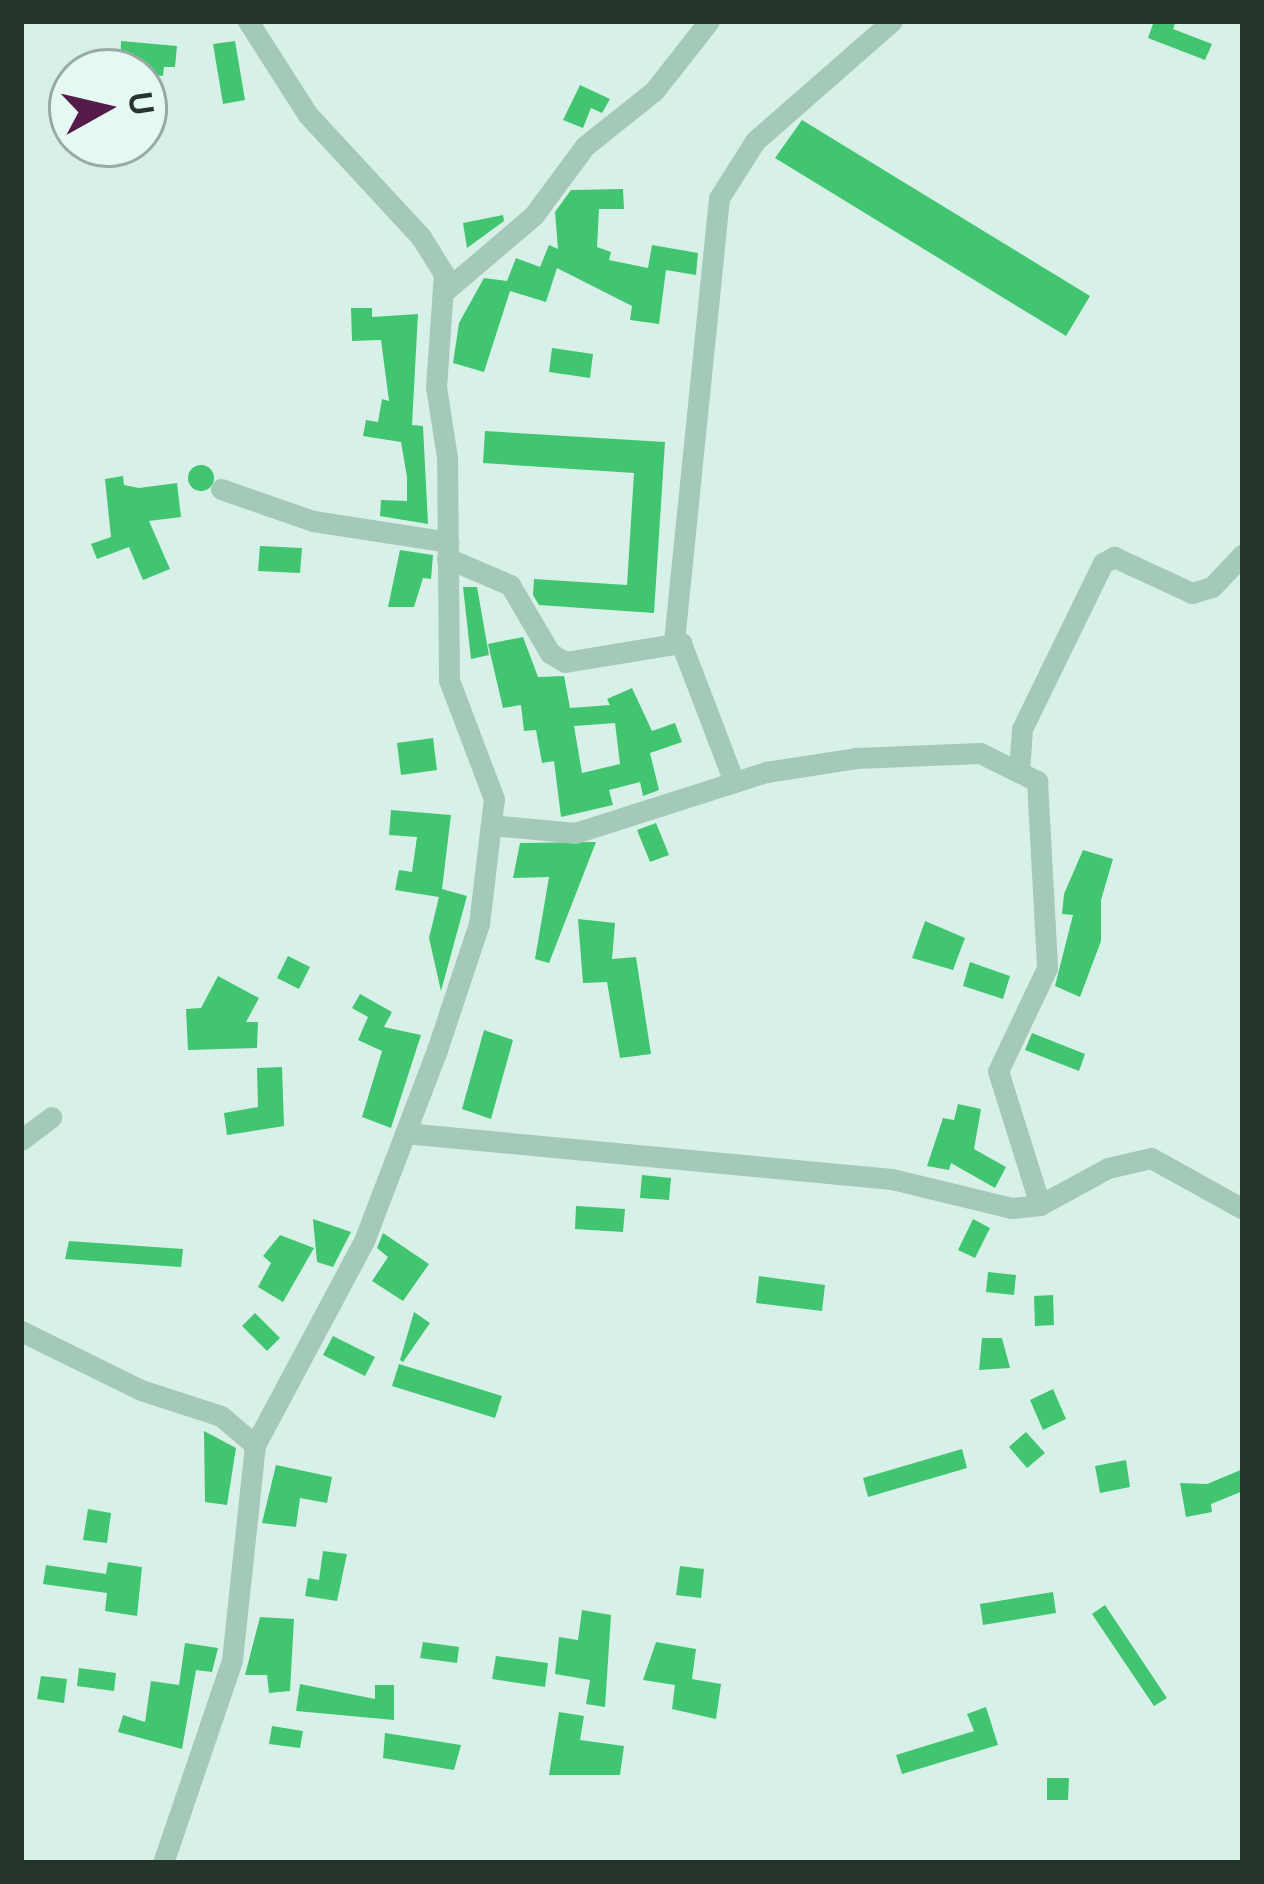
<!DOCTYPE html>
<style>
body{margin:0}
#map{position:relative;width:1264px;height:1884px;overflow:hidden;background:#d8f1e8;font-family:Figtree,sans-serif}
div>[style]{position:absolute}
.building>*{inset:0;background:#42c571}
.round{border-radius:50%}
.minor>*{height:21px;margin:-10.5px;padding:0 10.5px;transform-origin:10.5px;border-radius:10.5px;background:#a5c9b9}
span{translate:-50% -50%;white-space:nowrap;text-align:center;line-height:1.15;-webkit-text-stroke:9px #e4f9f2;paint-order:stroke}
.frame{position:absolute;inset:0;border:24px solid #26342c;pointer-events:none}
.north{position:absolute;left:48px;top:48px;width:120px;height:120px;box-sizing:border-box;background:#e4f9f2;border:3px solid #98aaa3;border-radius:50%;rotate:82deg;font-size:33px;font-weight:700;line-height:48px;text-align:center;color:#26342c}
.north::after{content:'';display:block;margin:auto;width:42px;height:54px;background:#551c4b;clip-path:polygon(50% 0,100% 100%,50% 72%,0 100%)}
</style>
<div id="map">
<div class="building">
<i style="clip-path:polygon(1154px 21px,1176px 21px,1173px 29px,1212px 44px,1205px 60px,1148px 38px)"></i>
<i style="clip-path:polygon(121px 41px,177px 46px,175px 67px,164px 67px,163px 76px,120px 72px)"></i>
<i style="clip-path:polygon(235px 41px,245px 100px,223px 104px,213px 44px)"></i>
<i style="clip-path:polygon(580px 85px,610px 99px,602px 113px,591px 108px,583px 128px,563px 120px)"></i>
<i style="clip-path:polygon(802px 120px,1090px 296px,1066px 336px,775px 158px)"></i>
<i style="clip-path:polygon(623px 189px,624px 209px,599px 209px,597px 247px,611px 252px,609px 260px,648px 268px,652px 245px,698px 253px,696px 275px,666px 270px,659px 324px,630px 320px,632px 306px,557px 268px,546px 302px,510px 291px,484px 372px,453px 363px,459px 323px,484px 278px,507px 281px,516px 258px,540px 267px,549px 245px,558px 249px,555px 212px,571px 190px)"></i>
<i style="clip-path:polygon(503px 215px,504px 221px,467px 248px,463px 223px)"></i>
<i style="clip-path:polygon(351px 308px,372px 308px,372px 317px,418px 314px,412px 425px,423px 426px,428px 524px,380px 516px,381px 500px,407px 501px,407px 477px,401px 442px,363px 436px,366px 420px,378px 422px,382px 399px,389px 401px,381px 340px,352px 341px)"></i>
<i style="clip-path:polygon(552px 348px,593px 354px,590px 378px,549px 372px)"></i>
<i style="clip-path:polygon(485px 431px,665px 442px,654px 613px,539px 605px,533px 595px,534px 579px,627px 585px,634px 473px,483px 463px)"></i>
<i class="round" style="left:188px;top:465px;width:26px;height:26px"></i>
<i style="clip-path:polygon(123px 476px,124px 485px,139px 488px,177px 483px,181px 517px,149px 521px,170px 569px,143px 580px,129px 547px,97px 559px,91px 544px,111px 537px,105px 479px)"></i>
<i style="clip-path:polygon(260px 546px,302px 548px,300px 573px,258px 571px)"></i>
<i style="clip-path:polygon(400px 550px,433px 555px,431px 579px,423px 578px,414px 607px,388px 607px)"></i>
<i style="clip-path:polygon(463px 587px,477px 587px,489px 655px,471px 659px)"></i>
<i style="clip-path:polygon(evenodd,523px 637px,538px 677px,564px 676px,570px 708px,610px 705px,607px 699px,632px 688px,652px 731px,675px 723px,682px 742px,650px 753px,659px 790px,643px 796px,640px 782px,609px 790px,613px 805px,561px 817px,554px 761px,542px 763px,536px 730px,524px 731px,521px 705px,503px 708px,488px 644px,523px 637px,615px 723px,620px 764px,582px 773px,574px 726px,615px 723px)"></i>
<i style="clip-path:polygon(433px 738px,437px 770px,401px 775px,397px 743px)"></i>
<i style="clip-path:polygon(391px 810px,451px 815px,442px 889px,467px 896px,441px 991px,429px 938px,439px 897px,395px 890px,399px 870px,412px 872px,417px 837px,389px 835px)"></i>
<i style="clip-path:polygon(656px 823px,669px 855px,650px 862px,637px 830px)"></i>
<i style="clip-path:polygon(596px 842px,549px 963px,535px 959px,549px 877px,513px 878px,520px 843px)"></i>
<i style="clip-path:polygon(1083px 850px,1113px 859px,1101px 900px,1101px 941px,1080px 997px,1055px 986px,1073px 915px,1062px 914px,1064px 894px)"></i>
<i style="clip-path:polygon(578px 919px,615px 923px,612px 959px,636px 957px,651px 1054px,620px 1058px,607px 982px,583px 983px)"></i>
<i style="clip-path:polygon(925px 921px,965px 938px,953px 970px,912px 958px)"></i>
<i style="clip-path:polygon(288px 956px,310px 967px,299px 989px,277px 978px)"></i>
<i style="clip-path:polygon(970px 962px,1010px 976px,1003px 999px,963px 986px)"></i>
<i style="clip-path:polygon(218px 976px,259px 998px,246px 1022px,258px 1022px,257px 1048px,188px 1050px,186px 1009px,201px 1008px)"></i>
<i style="clip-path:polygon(360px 994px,392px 1012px,384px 1027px,421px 1035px,391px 1128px,362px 1117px,382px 1051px,358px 1040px,368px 1017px,352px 1008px)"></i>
<i style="clip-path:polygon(484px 1030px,513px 1040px,491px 1119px,462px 1109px)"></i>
<i style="clip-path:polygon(1032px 1033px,1085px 1054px,1079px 1071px,1025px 1050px)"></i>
<i style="clip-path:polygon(282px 1067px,284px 1126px,227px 1135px,224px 1113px,258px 1107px,257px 1068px)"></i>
<i style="clip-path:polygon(958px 1104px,981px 1109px,974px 1149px,1006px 1167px,995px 1188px,951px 1163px,949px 1170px,927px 1166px,943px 1118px,954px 1120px)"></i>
<i style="clip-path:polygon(642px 1175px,671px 1178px,669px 1200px,640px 1198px)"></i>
<i style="clip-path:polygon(576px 1206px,625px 1209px,623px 1232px,575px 1229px)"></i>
<i style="clip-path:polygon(313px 1219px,351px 1232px,333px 1267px,317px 1262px)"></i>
<i style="clip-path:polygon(973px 1219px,990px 1228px,975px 1258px,958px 1250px)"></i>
<i style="clip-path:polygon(383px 1233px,429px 1264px,403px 1301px,372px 1281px,388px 1257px,377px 1248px)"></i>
<i style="clip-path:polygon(280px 1235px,314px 1248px,283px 1302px,258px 1287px,271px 1263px,263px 1256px)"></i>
<i style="clip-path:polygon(69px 1241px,183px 1249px,181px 1267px,65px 1259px)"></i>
<i style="clip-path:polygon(988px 1272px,1016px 1275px,1014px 1295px,986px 1292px)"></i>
<i style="clip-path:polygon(759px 1276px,825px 1285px,822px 1311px,756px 1303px)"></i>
<i style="clip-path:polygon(1053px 1295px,1054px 1325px,1035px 1326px,1034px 1296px)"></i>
<i style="clip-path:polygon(414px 1312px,430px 1323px,403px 1362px,400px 1360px)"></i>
<i style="clip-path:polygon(255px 1313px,280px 1338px,267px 1351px,242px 1326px)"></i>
<i style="clip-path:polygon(333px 1336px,375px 1357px,365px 1376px,323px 1355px)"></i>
<i style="clip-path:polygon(982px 1338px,1002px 1338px,1010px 1368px,979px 1370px)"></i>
<i style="clip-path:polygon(399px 1364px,502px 1396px,495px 1418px,392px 1386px)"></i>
<i style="clip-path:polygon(1053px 1389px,1066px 1419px,1043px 1430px,1030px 1400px)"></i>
<i style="clip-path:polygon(204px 1431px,236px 1448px,227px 1505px,205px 1502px)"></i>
<i style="clip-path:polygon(1026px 1432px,1045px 1453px,1027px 1468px,1009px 1447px)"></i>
<i style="clip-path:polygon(962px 1449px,967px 1468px,868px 1497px,863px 1478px)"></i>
<i style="clip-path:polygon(1126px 1460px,1130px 1487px,1100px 1493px,1095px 1466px)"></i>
<i style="clip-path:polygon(276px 1465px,332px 1477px,327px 1503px,300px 1498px,296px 1527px,262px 1523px)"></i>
<i style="clip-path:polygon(1243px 1469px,1243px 1491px,1211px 1504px,1212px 1512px,1186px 1517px,1180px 1483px,1207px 1484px)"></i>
<i style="clip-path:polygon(88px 1509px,111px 1513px,107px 1543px,83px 1540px)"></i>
<i style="clip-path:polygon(323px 1551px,347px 1554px,337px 1601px,305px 1596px,308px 1578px,319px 1580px)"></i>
<i style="clip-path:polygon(108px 1562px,142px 1567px,137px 1616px,105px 1611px,107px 1593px,43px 1584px,46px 1565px,106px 1574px)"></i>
<i style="clip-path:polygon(680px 1566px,704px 1569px,701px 1598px,676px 1595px)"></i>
<i style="clip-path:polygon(1053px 1592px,1056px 1613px,983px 1625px,980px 1604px)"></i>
<i style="clip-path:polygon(1105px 1605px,1167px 1698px,1154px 1706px,1092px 1614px)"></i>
<i style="clip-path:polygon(582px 1610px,611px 1615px,605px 1707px,586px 1704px,590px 1680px,555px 1674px,559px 1637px,578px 1640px)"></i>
<i style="clip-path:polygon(260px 1617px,294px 1619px,290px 1691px,269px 1693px,267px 1675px,245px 1675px)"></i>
<i style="clip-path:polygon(423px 1642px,459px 1647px,457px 1663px,420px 1658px)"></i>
<i style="clip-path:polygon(656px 1642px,696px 1649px,692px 1679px,721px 1684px,716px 1719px,672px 1709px,675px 1685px,643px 1680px)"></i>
<i style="clip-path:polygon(185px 1643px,218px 1648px,212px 1672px,196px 1670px,182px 1749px,118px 1732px,123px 1715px,145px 1722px,151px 1681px,179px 1685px)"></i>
<i style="clip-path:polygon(496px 1656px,548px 1663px,545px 1687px,492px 1679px)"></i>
<i style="clip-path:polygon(79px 1668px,116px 1673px,114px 1691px,77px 1686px)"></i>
<i style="clip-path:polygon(41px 1676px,67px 1679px,64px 1703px,37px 1699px)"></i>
<i style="clip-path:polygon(300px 1684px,375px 1699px,375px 1685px,394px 1685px,394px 1720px,296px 1711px)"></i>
<i style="clip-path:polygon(986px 1707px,998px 1745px,902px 1774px,896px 1755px,974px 1731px,967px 1714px)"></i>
<i style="clip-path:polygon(559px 1712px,584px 1716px,580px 1740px,624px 1746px,620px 1775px,549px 1775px)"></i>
<i style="clip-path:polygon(272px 1726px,303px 1731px,300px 1748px,269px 1744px)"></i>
<i style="clip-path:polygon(385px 1733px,461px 1745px,454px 1770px,383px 1758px)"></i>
<i style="clip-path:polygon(1047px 1778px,1069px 1778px,1068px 1800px,1047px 1800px)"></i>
</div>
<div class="minor">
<i style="left:446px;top:290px;width:116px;rotate:-40.4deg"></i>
<i style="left:534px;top:215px;width:86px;rotate:-53.5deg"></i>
<i style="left:585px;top:146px;width:88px;rotate:-38.6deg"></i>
<i style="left:654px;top:91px;width:89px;rotate:-51.8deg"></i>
<i style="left:221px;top:489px;width:97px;rotate:19.2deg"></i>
<i style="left:313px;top:521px;width:137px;rotate:8.8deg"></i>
<i style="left:447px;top:558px;width:69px;rotate:23.2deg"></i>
<i style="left:510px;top:585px;width:79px;rotate:59.5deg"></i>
<i style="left:550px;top:653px;width:17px;rotate:31deg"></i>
<i style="left:565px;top:662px;width:118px;rotate:-9.3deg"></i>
<i style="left:681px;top:643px;width:149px;rotate:69.1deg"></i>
<i style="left:674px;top:641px;width:445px;rotate:-84.2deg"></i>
<i style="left:719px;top:198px;width:67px;rotate:-57.7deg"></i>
<i style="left:755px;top:141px;width:182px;rotate:-41.2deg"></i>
<i style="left:1019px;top:772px;width:43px;rotate:-86deg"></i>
<i style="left:1022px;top:729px;width:185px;rotate:-64deg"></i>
<i style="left:1103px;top:563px;width:13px;rotate:-29deg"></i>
<i style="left:1114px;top:557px;width:86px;rotate:24.8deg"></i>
<i style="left:1192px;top:593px;width:21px;rotate:-17deg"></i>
<i style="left:1212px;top:587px;width:45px;rotate:-46.8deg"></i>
<i style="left:491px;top:825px;width:84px;rotate:5.4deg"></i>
<i style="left:575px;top:833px;width:201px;rotate:-17.7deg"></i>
<i style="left:766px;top:772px;width:91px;rotate:-8.8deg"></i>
<i style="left:856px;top:758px;width:124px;rotate:-2.3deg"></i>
<i style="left:980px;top:753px;width:64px;rotate:26.2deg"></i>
<i style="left:1037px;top:781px;width:187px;rotate:86.9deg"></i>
<i style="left:1047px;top:968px;width:114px;rotate:115.4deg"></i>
<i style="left:998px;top:1071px;width:140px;rotate:72.6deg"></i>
<i style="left:405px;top:1133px;width:489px;rotate:5.4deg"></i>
<i style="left:892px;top:1179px;width:123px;rotate:13.6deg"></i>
<i style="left:1012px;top:1208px;width:28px;rotate:-6deg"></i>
<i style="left:1040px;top:1205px;width:77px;rotate:-28.6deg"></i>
<i style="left:1108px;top:1168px;width:44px;rotate:-13.1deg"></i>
<i style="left:1151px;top:1158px;width:105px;rotate:29deg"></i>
<i style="left:21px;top:1140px;width:38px;rotate:-37deg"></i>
<i style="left:21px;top:1331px;width:134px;rotate:26.2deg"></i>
<i style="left:141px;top:1390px;width:84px;rotate:18deg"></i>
<i style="left:221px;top:1416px;width:45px;rotate:40.5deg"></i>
<i style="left:163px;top:1863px;width:214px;rotate:-71.2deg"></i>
<i style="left:232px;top:1660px;width:216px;rotate:-83.9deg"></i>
<i style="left:255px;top:1445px;width:231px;rotate:-61.9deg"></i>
<i style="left:364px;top:1241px;width:204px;rotate:-69.1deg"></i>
<i style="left:437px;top:1050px;width:133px;rotate:-71.6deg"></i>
<i style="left:479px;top:924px;width:126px;rotate:-83.2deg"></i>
<i style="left:494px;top:799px;width:127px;rotate:-110.7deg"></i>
<i style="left:449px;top:680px;width:223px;rotate:-90.5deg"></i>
<i style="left:447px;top:457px;width:71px;rotate:-98.9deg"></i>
<i style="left:436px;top:387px;width:113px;rotate:-86deg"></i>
<i style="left:444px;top:274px;width:44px;rotate:-121.9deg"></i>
<i style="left:421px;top:237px;width:166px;rotate:-132.8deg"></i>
<i style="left:308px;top:115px;width:112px;rotate:-122.6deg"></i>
</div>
<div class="frame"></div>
<div class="north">U</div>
</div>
